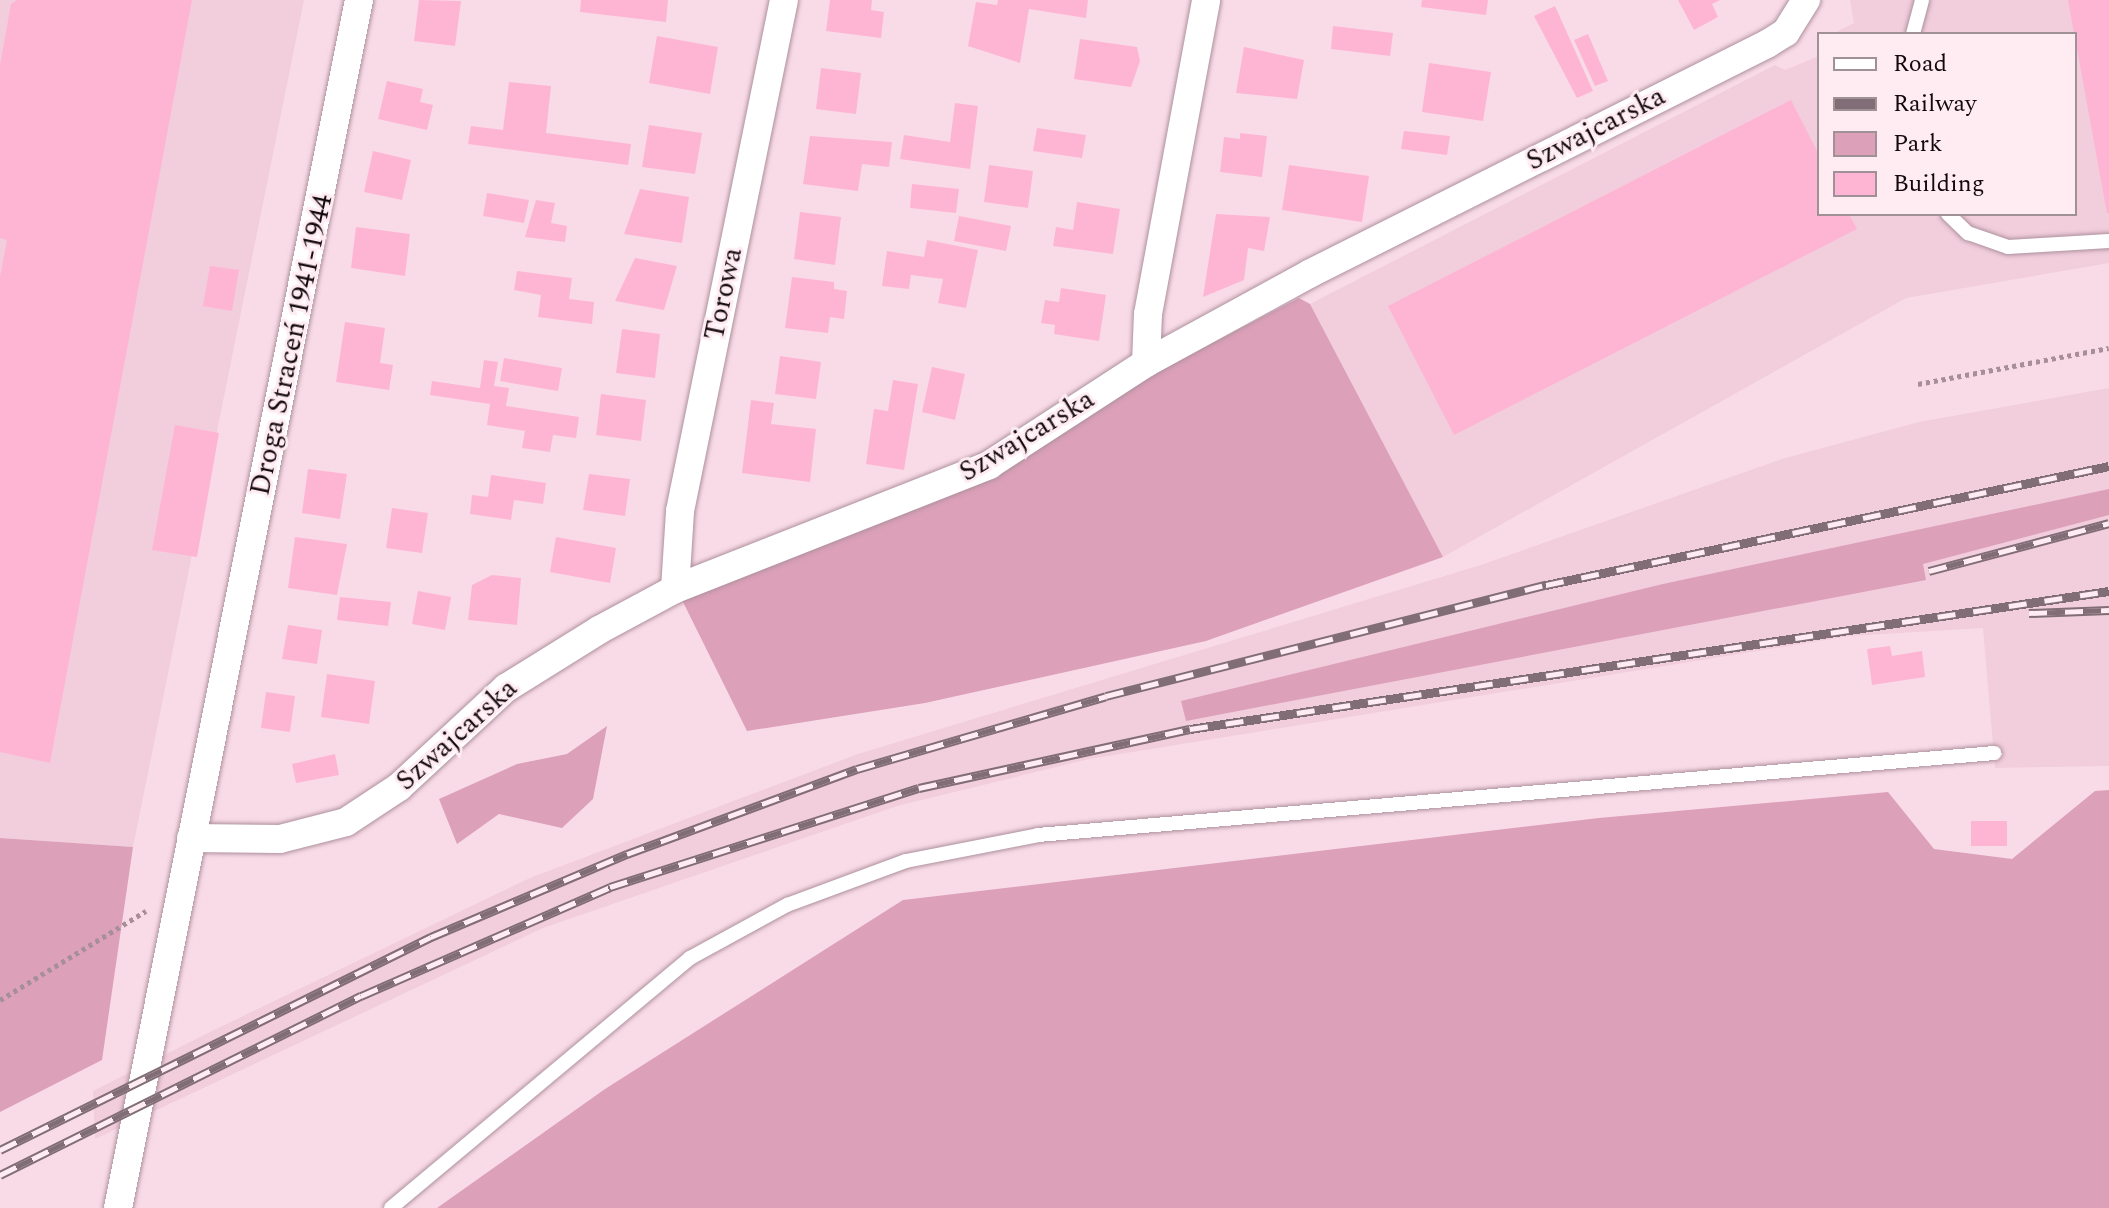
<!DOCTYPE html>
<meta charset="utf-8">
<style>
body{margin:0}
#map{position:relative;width:2109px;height:1208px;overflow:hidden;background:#f9dbe7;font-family:Spectral,serif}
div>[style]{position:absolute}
.built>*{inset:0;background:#f2cddc}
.green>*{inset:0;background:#dca0b9}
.building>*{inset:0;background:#feb5d4}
.path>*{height:5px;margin-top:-2.5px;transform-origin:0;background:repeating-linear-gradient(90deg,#a68f98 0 4px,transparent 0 8px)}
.roads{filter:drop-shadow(0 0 2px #ad919d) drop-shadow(0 0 2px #ad919d)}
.lane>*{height:14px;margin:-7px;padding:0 7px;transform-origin:7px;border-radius:7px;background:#fff}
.street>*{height:28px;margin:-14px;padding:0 14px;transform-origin:14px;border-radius:14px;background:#fff}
.rail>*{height:9px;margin-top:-4.5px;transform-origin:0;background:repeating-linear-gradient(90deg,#ffecf3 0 18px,#806d75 0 36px);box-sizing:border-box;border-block:2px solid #806d75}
span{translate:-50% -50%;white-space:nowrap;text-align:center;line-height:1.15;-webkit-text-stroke:6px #ffecf3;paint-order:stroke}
.street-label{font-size:28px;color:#12090d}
.legend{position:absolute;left:1817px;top:32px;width:260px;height:184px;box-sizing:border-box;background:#ffecf3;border:2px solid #a09197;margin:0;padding:10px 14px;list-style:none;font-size:24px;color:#12090d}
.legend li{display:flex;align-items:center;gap:16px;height:40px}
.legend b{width:40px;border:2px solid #a09197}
</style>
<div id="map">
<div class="built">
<i style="clip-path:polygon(0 0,304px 0,133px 847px,0 838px)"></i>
<i style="clip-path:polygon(1850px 0,2109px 0,2109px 263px,1906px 298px,1443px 557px,1310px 304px,1775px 65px,1785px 70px,1819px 56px,1819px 214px,2075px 214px,2075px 34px,1833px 34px,1854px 23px)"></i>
<i style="clip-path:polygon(2109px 388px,2109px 766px,1995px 768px,1983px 628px,1850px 636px,1089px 759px,897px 806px,543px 928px,95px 1139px,93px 1091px,212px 1031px,530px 878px,858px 754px,1481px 565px,1782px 459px,1919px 422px)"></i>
</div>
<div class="green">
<i style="clip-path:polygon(1299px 298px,1310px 304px,1443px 557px,1206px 641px,925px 703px,747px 731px,681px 598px,996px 477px,1133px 384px)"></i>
<i style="clip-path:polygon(2109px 489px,2109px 515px,1923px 564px,1926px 580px,1186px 721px,1181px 701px,1663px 584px)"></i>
<i style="clip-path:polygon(607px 726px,593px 799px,562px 828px,499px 814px,457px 844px,439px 799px,517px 764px,567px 754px)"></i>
<i style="clip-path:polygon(2109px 790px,2109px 1208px,437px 1208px,605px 1089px,903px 900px,1599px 818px,1888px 792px,1934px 849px,2012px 859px,2095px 791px)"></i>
<i style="clip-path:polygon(0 838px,133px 847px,102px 1060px,0 1112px)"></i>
</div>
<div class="building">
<i style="clip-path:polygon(17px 0,192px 0,50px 763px,0 752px,0 277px,7px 240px,0 238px,0 65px,11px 4px)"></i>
<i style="clip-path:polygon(419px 0,461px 1px,455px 46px,414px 41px)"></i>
<i style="clip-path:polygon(581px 0,668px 0,666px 22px,580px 12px)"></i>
<i style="clip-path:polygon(830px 0,872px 0,871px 10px,884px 12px,881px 38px,826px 31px)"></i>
<i style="clip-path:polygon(998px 0,1088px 0,1086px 18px,1029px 9px,1020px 63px,968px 46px,976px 2px,997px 5px)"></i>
<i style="clip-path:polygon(1422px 0,1488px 0,1486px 15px,1421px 7px)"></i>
<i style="clip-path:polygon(1678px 0,1720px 0,1712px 4px,1718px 17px,1694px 30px)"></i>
<i style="clip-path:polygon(2068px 0,2109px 0,2109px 213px,2107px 213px)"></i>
<i style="clip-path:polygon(1555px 6px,1593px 91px,1577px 98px,1534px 16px)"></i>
<i style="clip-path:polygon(1333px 26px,1393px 33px,1390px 56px,1331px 49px)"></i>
<i style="clip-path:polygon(1588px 34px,1608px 81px,1595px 86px,1574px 40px)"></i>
<i style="clip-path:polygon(657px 36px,718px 47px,710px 94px,649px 83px)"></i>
<i style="clip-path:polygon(1080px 39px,1137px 47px,1140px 61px,1131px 87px,1074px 79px)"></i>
<i style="clip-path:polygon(1244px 47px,1304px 60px,1297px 99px,1236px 93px)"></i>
<i style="clip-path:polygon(1429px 63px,1491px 72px,1483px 121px,1422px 112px)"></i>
<i style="clip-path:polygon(821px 68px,861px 73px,856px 114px,816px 109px)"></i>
<i style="clip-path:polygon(387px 81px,423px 89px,420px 102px,433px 105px,427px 130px,378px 119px)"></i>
<i style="clip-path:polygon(509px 82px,551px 86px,546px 133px,631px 144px,628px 165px,468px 144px,471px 126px,503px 130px)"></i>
<i style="clip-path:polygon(1791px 100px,1819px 155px,1819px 214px,1849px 214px,1857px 229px,1454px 435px,1388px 306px)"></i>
<i style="clip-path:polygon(955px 103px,978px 106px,970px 169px,900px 159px,904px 135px,950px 142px)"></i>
<i style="clip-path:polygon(649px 125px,702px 133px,695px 174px,642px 167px)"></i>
<i style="clip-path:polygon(1037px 128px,1086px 135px,1082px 158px,1033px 151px)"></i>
<i style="clip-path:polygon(1404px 131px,1450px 136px,1447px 155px,1401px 149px)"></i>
<i style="clip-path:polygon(1240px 133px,1267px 136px,1262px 177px,1220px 172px,1224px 137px,1240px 139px)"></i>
<i style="clip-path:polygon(810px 136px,892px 142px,889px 167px,862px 164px,858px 191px,803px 184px)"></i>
<i style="clip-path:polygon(373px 151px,411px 160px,402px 200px,364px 192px)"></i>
<i style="clip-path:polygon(989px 165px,1033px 171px,1028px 208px,984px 202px)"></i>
<i style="clip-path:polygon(1289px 165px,1369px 176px,1362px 222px,1282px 210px)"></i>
<i style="clip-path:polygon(912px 184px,959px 189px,956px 213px,910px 208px)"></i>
<i style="clip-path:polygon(640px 189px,689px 197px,682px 243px,624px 234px)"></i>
<i style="clip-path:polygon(487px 193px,529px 200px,524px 223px,483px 216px)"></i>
<i style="clip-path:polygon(536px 200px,555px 203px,551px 223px,567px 226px,565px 242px,525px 237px)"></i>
<i style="clip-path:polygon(1077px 202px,1120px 209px,1113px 254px,1053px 246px,1056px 227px,1073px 230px)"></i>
<i style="clip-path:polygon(800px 212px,841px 217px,835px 265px,794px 259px)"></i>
<i style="clip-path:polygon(1216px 214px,1270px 217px,1264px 251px,1248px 248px,1244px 280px,1203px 297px)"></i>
<i style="clip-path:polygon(959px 216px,1011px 226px,1006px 251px,954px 241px)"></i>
<i style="clip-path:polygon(356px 227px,410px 234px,405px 276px,351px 268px)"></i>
<i style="clip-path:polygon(927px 240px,978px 250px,966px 308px,938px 303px,943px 279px,911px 275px,909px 289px,882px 286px,887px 251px,924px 257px)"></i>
<i style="clip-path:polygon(635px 258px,677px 266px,664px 310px,615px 301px)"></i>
<i style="clip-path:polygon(210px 266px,239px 270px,232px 311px,203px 306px)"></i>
<i style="clip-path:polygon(517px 271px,572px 278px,569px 299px,594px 302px,592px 324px,538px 317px,541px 295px,514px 290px)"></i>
<i style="clip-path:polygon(792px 277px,834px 282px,834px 289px,847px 291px,844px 319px,830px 317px,828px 333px,785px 328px)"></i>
<i style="clip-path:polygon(1061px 288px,1106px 295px,1099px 341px,1054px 334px,1055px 325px,1041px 323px,1045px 300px,1059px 302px)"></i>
<i style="clip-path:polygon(345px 322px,385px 328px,380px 363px,393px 365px,389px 390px,336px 382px)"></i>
<i style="clip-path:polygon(622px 329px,660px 334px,655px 378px,616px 373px)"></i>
<i style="clip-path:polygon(780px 356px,821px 362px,816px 399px,775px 394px)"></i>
<i style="clip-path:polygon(504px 358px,562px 368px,558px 391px,500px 381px)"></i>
<i style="clip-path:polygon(484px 360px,498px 362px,494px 386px,509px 388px,506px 406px,579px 417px,576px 438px,553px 435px,550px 452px,522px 448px,525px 431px,487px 425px,490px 404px,430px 395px,432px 381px,480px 388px)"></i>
<i style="clip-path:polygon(932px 367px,965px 374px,955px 420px,922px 412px)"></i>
<i style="clip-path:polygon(893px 380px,918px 384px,904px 470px,866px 464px,874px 409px,888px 411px)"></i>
<i style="clip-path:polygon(601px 394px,646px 400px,641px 441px,596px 435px)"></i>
<i style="clip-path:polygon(751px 400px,774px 403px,771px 424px,816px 429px,810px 482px,742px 473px)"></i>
<i style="clip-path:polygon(175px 425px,219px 433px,197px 557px,152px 550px)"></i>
<i style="clip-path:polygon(308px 469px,347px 474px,340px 519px,302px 513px)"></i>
<i style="clip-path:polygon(589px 474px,630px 479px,625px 516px,583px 510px)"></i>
<i style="clip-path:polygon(491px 475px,546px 483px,543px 504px,514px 500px,511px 520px,470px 514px,472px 495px,488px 497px)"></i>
<i style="clip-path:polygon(392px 508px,428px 513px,422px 553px,386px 548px)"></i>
<i style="clip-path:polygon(295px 537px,347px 544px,337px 595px,288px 588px)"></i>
<i style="clip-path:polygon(556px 537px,616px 548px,610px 583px,550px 572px)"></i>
<i style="clip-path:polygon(492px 575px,521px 578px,517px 625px,468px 620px,472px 585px)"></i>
<i style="clip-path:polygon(418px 591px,451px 597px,445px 630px,412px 624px)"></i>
<i style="clip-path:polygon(340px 597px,391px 602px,388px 626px,337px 620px)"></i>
<i style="clip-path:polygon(288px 625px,322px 630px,317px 664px,282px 659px)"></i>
<i style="clip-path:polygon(1890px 646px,1892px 656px,1922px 651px,1925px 677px,1872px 685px,1867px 649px)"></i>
<i style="clip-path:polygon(327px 674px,375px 681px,369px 724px,321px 717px)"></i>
<i style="clip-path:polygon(266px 692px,295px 696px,290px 732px,261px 728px)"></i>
<i style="clip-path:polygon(335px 754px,339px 775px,296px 783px,292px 764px)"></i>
<i style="clip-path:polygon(1971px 821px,2007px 821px,2007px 846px,1971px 846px)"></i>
</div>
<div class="path">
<i style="left:1918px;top:384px;width:194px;rotate:-10.7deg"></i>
<i style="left:0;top:1000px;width:171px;rotate:-31.4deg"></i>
</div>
<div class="roads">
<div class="lane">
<i style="left:1913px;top:34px;width:35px;rotate:-75deg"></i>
<i style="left:1948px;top:214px;width:28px;rotate:44deg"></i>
<i style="left:1968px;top:233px;width:42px;rotate:19.3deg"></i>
<i style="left:2008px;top:247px;width:101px;rotate:-3.4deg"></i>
<i style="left:391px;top:1208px;width:390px;rotate:-39.9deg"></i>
<i style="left:690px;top:958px;width:111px;rotate:-28.7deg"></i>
<i style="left:787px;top:905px;width:127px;rotate:-20.3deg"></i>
<i style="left:906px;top:861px;width:135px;rotate:-11.1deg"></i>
<i style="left:1038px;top:835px;width:960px;rotate:-4.9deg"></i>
</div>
<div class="street">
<i style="left:1146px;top:363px;width:49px;rotate:-87.7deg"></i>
<i style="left:1148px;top:314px;width:319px;rotate:-79.5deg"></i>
<i style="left:675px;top:589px;width:78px;rotate:-86.3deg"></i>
<i style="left:680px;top:511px;width:521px;rotate:-78.5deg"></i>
<i style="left:191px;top:838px;width:89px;rotate:0.6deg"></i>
<i style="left:280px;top:839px;width:68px;rotate:-14.4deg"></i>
<i style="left:346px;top:822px;width:64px;rotate:-33.4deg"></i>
<i style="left:399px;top:787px;width:146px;rotate:-42.8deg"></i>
<i style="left:506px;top:688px;width:110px;rotate:-31.9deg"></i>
<i style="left:599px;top:630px;width:86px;rotate:-28.3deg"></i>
<i style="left:675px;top:589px;width:338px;rotate:-21.5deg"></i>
<i style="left:989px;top:465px;width:187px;rotate:-33deg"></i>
<i style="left:1146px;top:363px;width:186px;rotate:-28.6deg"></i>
<i style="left:1309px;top:274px;width:513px;rotate:-26.67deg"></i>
<i style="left:1767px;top:44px;width:22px;rotate:-32deg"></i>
<i style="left:1786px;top:32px;width:38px;rotate:-58deg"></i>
<i style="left:118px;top:1208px;width:1232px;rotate:-78.72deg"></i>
</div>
</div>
<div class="rail">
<i style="left:1929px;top:571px;width:186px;rotate:-14.9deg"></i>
<i style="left:2029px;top:613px;width:80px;rotate:-2.1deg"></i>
<i style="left:0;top:1150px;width:481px;rotate:-26.3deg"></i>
<i style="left:431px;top:937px;width:213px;rotate:-23deg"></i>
<i style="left:627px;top:854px;width:245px;rotate:-20.3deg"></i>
<i style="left:857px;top:769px;width:259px;rotate:-16.3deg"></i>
<i style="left:1106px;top:696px;width:454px;rotate:-14.2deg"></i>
<i style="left:1546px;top:585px;width:575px;rotate:-11.93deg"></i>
<i style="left:0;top:1175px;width:403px;rotate:-26.4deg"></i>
<i style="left:361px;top:996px;width:272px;rotate:-23.6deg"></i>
<i style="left:610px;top:887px;width:324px;rotate:-17.8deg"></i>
<i style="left:919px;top:788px;width:277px;rotate:-12.3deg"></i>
<i style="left:1190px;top:729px;width:929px;rotate:-8.54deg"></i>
</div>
<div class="street-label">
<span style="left:1596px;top:129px;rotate:-27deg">Szwajcarska</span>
<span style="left:724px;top:294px;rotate:-78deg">Torowa</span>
<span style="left:292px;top:345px;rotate:-78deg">Droga Straceń 1941-1944</span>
<span style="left:1027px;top:436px;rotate:-31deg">Szwajcarska</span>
<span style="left:457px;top:735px;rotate:-42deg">Szwajcarska</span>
</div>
<ul class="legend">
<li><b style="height:10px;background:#fff"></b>Road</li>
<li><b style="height:10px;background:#806d75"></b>Railway</li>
<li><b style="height:22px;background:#dca0b9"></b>Park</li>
<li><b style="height:22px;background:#feb5d4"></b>Building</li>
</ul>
</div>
